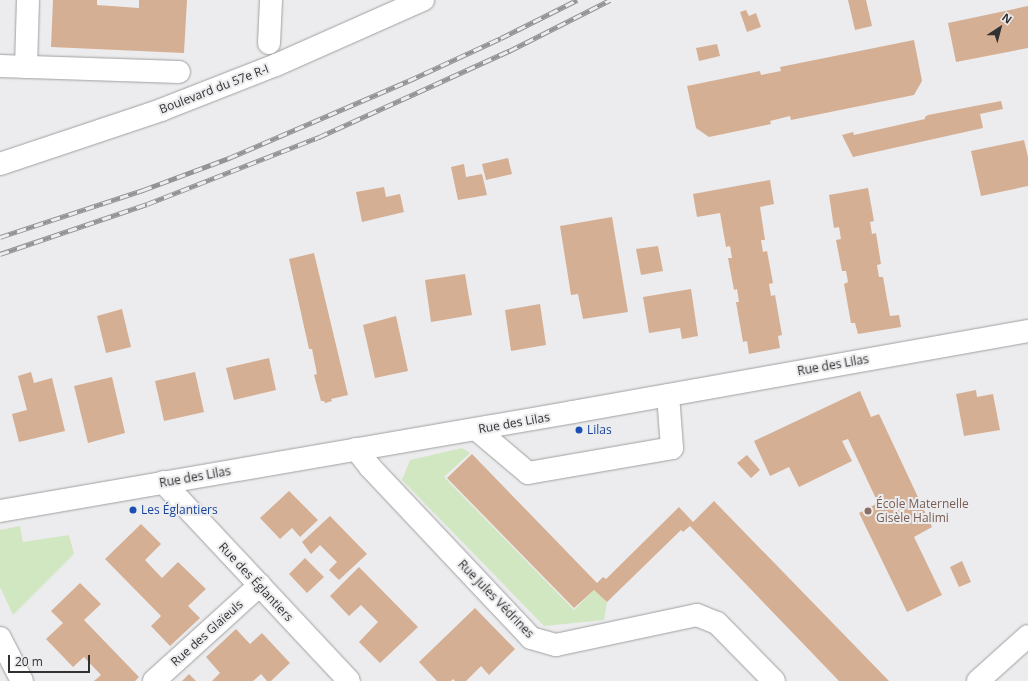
<!DOCTYPE html>
<meta charset="utf-8">
<style>
body{margin:0}
#map{position:relative;width:1028px;height:681px;overflow:hidden;background:#ececee;font-family:"Open Sans",sans-serif}
div>[style]{position:absolute}
.green>*{inset:0;background:#d1e7c2}
.building>*{inset:0;background:#d5af93}
.roads{filter:drop-shadow(0 0 1px #9fa0a1) drop-shadow(0 0 1px #9fa0a1)}
.minor>*{height:22px;margin:-11px;padding:0 11px;transform-origin:11px;border-radius:11px;background:#fff}
.rail>*{height:4.5px;margin-top:-2.25px;transform-origin:0;background:repeating-linear-gradient(90deg,#ececee 0 9px,#939394 0 18px);box-sizing:border-box;border-block:1px solid #939394}
.dots>*{width:11px;height:11px;translate:-50% -50%;box-sizing:border-box;border:2px solid #ececee;border-radius:50%}
span{translate:-50% -50%;white-space:nowrap;text-align:center;line-height:1.15;-webkit-text-stroke:4px #ececee;paint-order:stroke}
.street-label{font-size:12px;color:#313132}
.transit-label{font-size:12px;color:#164399}
.left{translate:0 -50%;text-align:left}
.education-label{font-size:12px;color:#785e54}
.north{position:absolute;left:980px;top:8px;width:40px;height:40px;-webkit-text-stroke:3px #ececee;paint-order:stroke;rotate:36deg;font-size:11px;font-weight:700;line-height:16px;text-align:center;color:#313132}
.north::after{content:'';display:block;margin:auto;width:14px;height:18px;background:#313132;clip-path:polygon(50% 0,100% 100%,50% 72%,0 100%)}
.scale{position:absolute;left:8px;top:655px;width:82px;height:18px;box-sizing:border-box;border:2px solid #313132;border-top:0;padding-left:5px;font-size:12px;line-height:14px;white-space:nowrap;color:#313132;-webkit-text-stroke:3px #ececee;paint-order:stroke}
</style>
<div id="map">
<div class="green">
<i style="clip-path:polygon(462px 448px,470px 453px,444px 477px,574px 610px,594px 590px,607px 602px,604px 620px,544px 626px,402px 480px,410px 460px)"></i>
<i style="clip-path:polygon(20px 526px,23px 542px,69px 535px,74px 554px,13px 615px,0 587px,0 530px)"></i>
</div>
<div class="building">
<i style="clip-path:polygon(53px 0,97px 0,97px 5px,139px 8px,139px 0,187px 0,184px 53px,51px 47px)"></i>
<i style="clip-path:polygon(848px 0,866px 0,872px 26px,855px 30px)"></i>
<i style="clip-path:polygon(1028px 6px,1028px 48px,956px 62px,948px 23px)"></i>
<i style="clip-path:polygon(746px 10px,749px 16px,756px 13px,761px 27px,747px 32px,740px 12px)"></i>
<i style="clip-path:polygon(914px 40px,922px 81px,914px 95px,791px 120px,790px 116px,770px 121px,771px 124px,709px 137px,696px 128px,687px 86px,760px 71px,761px 75px,781px 71px,780px 67px)"></i>
<i style="clip-path:polygon(717px 44px,720px 56px,699px 61px,696px 48px)"></i>
<i style="clip-path:polygon(1001px 101px,1003px 109px,980px 114px,983px 128px,853px 157px,842px 135px,853px 132px,854px 135px,925px 119px,925px 117px,928px 115px)"></i>
<i style="clip-path:polygon(1024px 140px,1028px 157px,1028px 186px,981px 196px,971px 151px)"></i>
<i style="clip-path:polygon(508px 158px,512px 174px,486px 180px,482px 164px)"></i>
<i style="clip-path:polygon(464px 164px,466px 177px,482px 174px,487px 195px,458px 200px,451px 167px)"></i>
<i style="clip-path:polygon(770px 180px,774px 204px,760px 207px,765px 240px,761px 240px,763px 252px,767px 251px,773px 283px,769px 284px,771px 296px,775px 295px,782px 335px,778px 336px,780px 348px,749px 354px,747px 341px,743px 342px,736px 302px,739px 302px,737px 289px,734px 290px,728px 258px,732px 258px,730px 246px,726px 247px,720px 213px,697px 217px,693px 194px)"></i>
<i style="clip-path:polygon(384px 187px,386px 197px,400px 194px,404px 212px,362px 222px,356px 192px)"></i>
<i style="clip-path:polygon(868px 188px,874px 221px,870px 222px,872px 234px,876px 233px,881px 264px,877px 265px,879px 277px,883px 277px,890px 316px,899px 315px,901px 327px,858px 334px,855px 323px,851px 323px,844px 284px,848px 282px,846px 271px,842px 271px,836px 240px,841px 239px,839px 227px,834px 228px,829px 195px)"></i>
<i style="clip-path:polygon(612px 217px,628px 312px,583px 319px,578px 294px,571px 295px,560px 226px)"></i>
<i style="clip-path:polygon(658px 246px,663px 271px,641px 275px,636px 249px)"></i>
<i style="clip-path:polygon(314px 253px,348px 395px,331px 399px,332px 401px,325px 403px,324px 401px,321px 401px,314px 375px,317px 374px,312px 349px,309px 349px,289px 259px)"></i>
<i style="clip-path:polygon(465px 274px,472px 315px,431px 322px,425px 280px)"></i>
<i style="clip-path:polygon(691px 289px,698px 336px,682px 339px,680px 328px,649px 333px,643px 297px)"></i>
<i style="clip-path:polygon(540px 304px,546px 345px,511px 351px,505px 310px)"></i>
<i style="clip-path:polygon(122px 309px,131px 347px,106px 353px,97px 316px)"></i>
<i style="clip-path:polygon(396px 316px,408px 371px,375px 378px,363px 325px)"></i>
<i style="clip-path:polygon(269px 358px,276px 390px,234px 400px,226px 368px)"></i>
<i style="clip-path:polygon(31px 372px,34px 383px,52px 378px,65px 431px,19px 442px,12px 414px,27px 410px,18px 376px)"></i>
<i style="clip-path:polygon(195px 372px,204px 412px,164px 421px,155px 381px)"></i>
<i style="clip-path:polygon(112px 377px,125px 433px,88px 443px,74px 386px)"></i>
<i style="clip-path:polygon(976px 390px,977px 397px,993px 394px,1000px 430px,964px 436px,956px 394px)"></i>
<i style="clip-path:polygon(860px 391px,871px 417px,879px 414px,932px 527px,914px 537px,942px 595px,907px 612px,859px 513px,878px 503px,848px 439px,842px 441px,852px 461px,799px 487px,789px 467px,770px 476px,754px 441px)"></i>
<i style="clip-path:polygon(472px 454px,597px 583px,603px 577px,606px 579px,679px 507px,693px 522px,714px 501px,889px 681px,839px 681px,690px 526px,683px 532px,681px 530px,607px 602px,594px 590px,574px 608px,447px 478px)"></i>
<i style="clip-path:polygon(747px 455px,760px 470px,751px 478px,737px 463px)"></i>
<i style="clip-path:polygon(289px 491px,318px 520px,300px 537px,292px 528px,280px 539px,260px 518px)"></i>
<i style="clip-path:polygon(330px 516px,367px 554px,339px 580px,329px 570px,337px 562px,320px 545px,311px 554px,302px 542px)"></i>
<i style="clip-path:polygon(141px 524px,161px 544px,145px 560px,162px 578px,178px 562px,206px 589px,188px 606px,200px 618px,170px 646px,151px 626px,161px 616px,105px 559px)"></i>
<i style="clip-path:polygon(305px 558px,324px 577px,307px 593px,289px 574px)"></i>
<i style="clip-path:polygon(962px 561px,971px 582px,959px 587px,950px 567px)"></i>
<i style="clip-path:polygon(359px 567px,418px 627px,380px 663px,359px 642px,378px 622px,361px 605px,349px 616px,330px 596px)"></i>
<i style="clip-path:polygon(80px 583px,101px 604px,84px 620px,139px 677px,135px 681px,94px 681px,101px 675px,84px 657px,73px 667px,46px 639px,63px 623px,51px 611px)"></i>
<i style="clip-path:polygon(475px 608px,515px 649px,489px 675px,481px 666px,466px 681px,455px 681px,453px 679px,451px 681px,437px 681px,419px 662px)"></i>
<i style="clip-path:polygon(236px 629px,250px 644px,262px 633px,290px 663px,271px 681px,267px 681px,261px 674px,253px 681px,212px 681px,220px 673px,206px 657px)"></i>
<i style="clip-path:polygon(189px 674px,196px 681px,182px 681px)"></i>
</div>
<div class="roads">
<div class="minor">
<i style="left:269px;top:43px;width:43px;rotate:-87.3deg"></i>
<i style="left:0;top:66px;width:179px;rotate:1.9deg"></i>
<i style="left:26px;top:67px;width:67px;rotate:-88.3deg"></i>
<i style="left:0;top:164px;width:170px;rotate:-18.5deg"></i>
<i style="left:161px;top:110px;width:123px;rotate:-21.4deg"></i>
<i style="left:276px;top:65px;width:161px;rotate:-23.9deg"></i>
<i style="left:476px;top:429px;width:68px;rotate:40.2deg"></i>
<i style="left:528px;top:473px;width:146px;rotate:-9.8deg"></i>
<i style="left:672px;top:448px;width:53px;rotate:-94.3deg"></i>
<i style="left:356px;top:449px;width:23px;rotate:52deg"></i>
<i style="left:370px;top:467px;width:235px;rotate:46.7deg"></i>
<i style="left:531px;top:638px;width:26px;rotate:16deg"></i>
<i style="left:556px;top:645px;width:144px;rotate:-12deg"></i>
<i style="left:697px;top:615px;width:22px;rotate:22deg"></i>
<i style="left:717px;top:623px;width:81px;rotate:45.5deg"></i>
<i style="left:163px;top:482px;width:272px;rotate:46.9deg"></i>
<i style="left:0;top:511px;width:581px;rotate:-9.8deg"></i>
<i style="left:573px;top:412px;width:462px;rotate:-10.1deg"></i>
<i style="left:0;top:638px;width:48px;rotate:62.9deg"></i>
<i style="left:154px;top:681px;width:143px;rotate:-42.2deg"></i>
<i style="left:978px;top:681px;width:67px;rotate:-42deg"></i>
</div>
</div>
<div class="rail">
<i style="left:0;top:237px;width:151px;rotate:-18.2deg"></i>
<i style="left:143px;top:190px;width:92px;rotate:-20.4deg"></i>
<i style="left:229px;top:158px;width:195px;rotate:-23.3deg"></i>
<i style="left:408px;top:81px;width:102px;rotate:-24.8deg"></i>
<i style="left:501px;top:38px;width:85px;rotate:-26.6deg"></i>
<i style="left:0;top:254px;width:155px;rotate:-18.8deg"></i>
<i style="left:147px;top:204px;width:185px;rotate:-21.3deg"></i>
<i style="left:319px;top:137px;width:209px;rotate:-24.4deg"></i>
<i style="left:509px;top:51px;width:113px;rotate:-26.8deg"></i>
</div>
<div class="dots">
<i style="left:579px;top:430px;background:#1a4fb4"></i>
<i style="left:133px;top:510px;background:#1a4fb4"></i>
<i style="left:868px;top:511px;background:#8d6e63"></i>
</div>
<div class="street-label">
<span style="left:214px;top:89px;rotate:-21deg">Boulevard du 57e R-I</span>
<span style="left:833px;top:365px;rotate:-10deg">Rue des Lilas</span>
<span style="left:514px;top:423px;rotate:-10deg">Rue des Lilas</span>
<span style="left:195px;top:477px;rotate:-10deg">Rue des Lilas</span>
<span style="left:256px;top:582px;rotate:47deg">Rue des Églantiers</span>
<span style="left:496px;top:599px;rotate:46deg">Rue Jules Védrines</span>
<span style="left:207px;top:633px;rotate:-42deg">Rue des Glaïeuls</span>
</div>
<div class="transit-label">
<span class="left" style="left:587px;top:430px">Lilas</span>
<span class="left" style="left:141px;top:510px">Les Églantiers</span>
</div>
<div class="education-label">
<span class="left" style="left:876px;top:511px">École Maternelle<br>Gisèle Halimi</span>
</div>
<div class="north">N</div>
<div class="scale">20 m</div>
</div>
